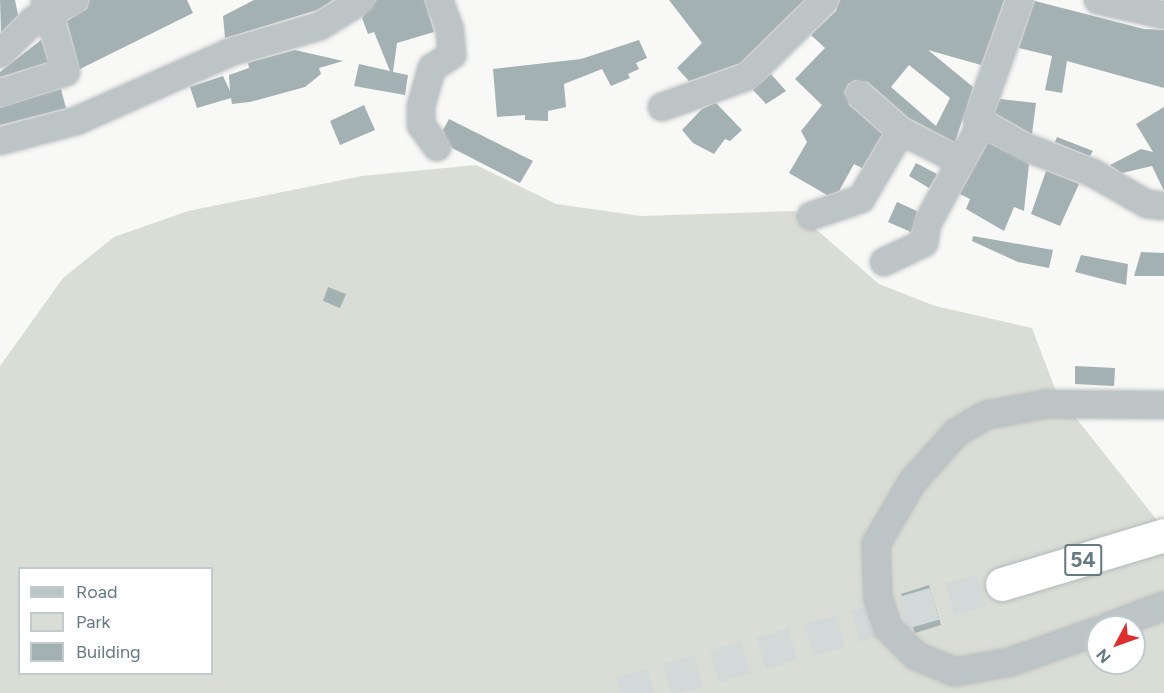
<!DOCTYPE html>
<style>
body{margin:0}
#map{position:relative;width:1164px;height:693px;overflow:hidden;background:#f8f8f6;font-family:Figtree,sans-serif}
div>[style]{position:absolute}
.green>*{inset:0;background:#daddd5}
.building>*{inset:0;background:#a4b1b3}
.highway-tunnel>*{height:33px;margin-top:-16.5px;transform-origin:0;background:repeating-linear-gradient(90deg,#d3d8d8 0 33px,transparent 0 49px)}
.roads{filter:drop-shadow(0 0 2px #b3b9bb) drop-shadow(0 0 2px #b3b9bb)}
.minor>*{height:26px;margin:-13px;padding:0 13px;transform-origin:13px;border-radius:13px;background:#bdc4c6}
.highway>*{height:33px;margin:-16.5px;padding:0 16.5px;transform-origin:16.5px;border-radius:16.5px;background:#fff}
span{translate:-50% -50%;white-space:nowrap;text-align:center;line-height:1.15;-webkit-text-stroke:6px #fff;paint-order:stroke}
.shield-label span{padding:2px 4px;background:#fff;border:2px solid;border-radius:4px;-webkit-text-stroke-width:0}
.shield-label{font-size:21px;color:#647a80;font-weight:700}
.legend{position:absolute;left:18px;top:567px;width:195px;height:108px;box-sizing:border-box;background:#fff;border:2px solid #c1cacc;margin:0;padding:8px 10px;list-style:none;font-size:18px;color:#647a80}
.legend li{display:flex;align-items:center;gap:12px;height:30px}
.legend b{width:30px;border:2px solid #c1cacc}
.north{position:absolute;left:1086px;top:615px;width:60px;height:60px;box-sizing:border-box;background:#fff;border:2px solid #c1cacc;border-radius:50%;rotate:229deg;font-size:16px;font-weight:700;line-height:24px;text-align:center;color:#647a80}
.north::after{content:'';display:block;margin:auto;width:21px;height:27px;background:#e02e2f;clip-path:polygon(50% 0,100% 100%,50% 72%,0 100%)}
</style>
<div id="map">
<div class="green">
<i style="clip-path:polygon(evenodd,476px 165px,556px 204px,641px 216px,795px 211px,879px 284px,935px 306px,1032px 328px,1057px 394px,1164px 529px,1164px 693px,0 693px,0 366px,63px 278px,114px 237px,188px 211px,362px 176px,476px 165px,20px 568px,212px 568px,212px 674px,20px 674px,20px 568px,476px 165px,1098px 627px,1134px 627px,1134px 663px,1098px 663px,1098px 627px)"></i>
</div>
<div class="building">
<i style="clip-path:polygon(0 0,15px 0,18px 15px,1px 32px)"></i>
<i style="clip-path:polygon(90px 0,187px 0,193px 13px,80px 69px,67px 21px,87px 9px)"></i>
<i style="clip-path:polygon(254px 0,333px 0,317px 10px,225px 38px,223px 16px)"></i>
<i style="clip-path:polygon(377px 0,424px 0,434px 32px,397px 43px,393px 72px,408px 75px,405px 95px,354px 86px,359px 64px,390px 71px,374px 32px,368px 34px,362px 18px)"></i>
<i style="clip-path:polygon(669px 0,804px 0,740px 63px,689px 81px,677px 68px,702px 43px)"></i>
<i style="clip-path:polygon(evenodd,840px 0,1004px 0,981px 65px,928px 50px,973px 87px,955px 142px,909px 118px,868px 82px,855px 80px,848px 84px,844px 92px,849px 105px,882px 134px,862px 168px,854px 164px,839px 191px,827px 195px,789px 173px,807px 142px,801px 131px,822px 105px,795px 79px,825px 48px,811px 35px,836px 11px,840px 0,909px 65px,950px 98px,936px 126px,891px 87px,909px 65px)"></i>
<i style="clip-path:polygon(1035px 1px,1144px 29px,1164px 30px,1164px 88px,1067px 61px,1062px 93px,1045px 90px,1052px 56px,1019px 48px)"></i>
<i style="clip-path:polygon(41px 40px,48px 62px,0 77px,0 72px)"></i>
<i style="clip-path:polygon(639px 40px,647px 58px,636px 63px,639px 69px,628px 74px,630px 78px,611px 86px,602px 69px,564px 84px,566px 107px,548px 111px,548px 121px,525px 120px,525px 115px,497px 117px,493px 69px,581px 59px)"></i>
<i style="clip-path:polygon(295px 50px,343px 61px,319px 68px,321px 74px,305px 87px,250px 102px,232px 104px,231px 98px,197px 108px,190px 87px,223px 76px,230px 91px,229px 75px,249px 68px,248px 63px)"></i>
<i style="clip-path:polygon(771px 74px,786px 91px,766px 104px,753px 90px)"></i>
<i style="clip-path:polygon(61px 89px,66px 108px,0 125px,0 108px)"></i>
<i style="clip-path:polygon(1000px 99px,1036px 103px,1032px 134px,995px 113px)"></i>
<i style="clip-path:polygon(716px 103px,742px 130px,730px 141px,725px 139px,714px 154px,693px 143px,682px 130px,702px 109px)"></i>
<i style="clip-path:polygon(364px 105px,375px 130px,340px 145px,330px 121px)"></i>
<i style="clip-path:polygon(1164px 107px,1164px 191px,1152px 166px,1122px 173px,1110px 165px,1141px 149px,1153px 152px,1136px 124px)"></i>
<i style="clip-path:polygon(449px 119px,533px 161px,520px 183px,452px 148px,443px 130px)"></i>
<i style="clip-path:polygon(1057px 137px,1093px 151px,1090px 156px,1055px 142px)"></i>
<i style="clip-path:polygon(988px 143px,1029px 164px,1024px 211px,1014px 207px,1004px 231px,966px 209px,970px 199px,960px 194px)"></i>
<i style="clip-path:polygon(916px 163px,937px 174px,929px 188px,909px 176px)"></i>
<i style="clip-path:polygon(1046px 171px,1079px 184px,1060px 226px,1031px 214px)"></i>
<i style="clip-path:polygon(897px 202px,917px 211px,911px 232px,888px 222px)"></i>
<i style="clip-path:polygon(973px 236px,1053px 250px,1049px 268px,1018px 262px,972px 241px)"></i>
<i style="clip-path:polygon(1141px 252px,1164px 253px,1164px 276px,1134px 276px)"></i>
<i style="clip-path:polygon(1081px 255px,1128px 264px,1126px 285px,1075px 272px)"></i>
<i style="clip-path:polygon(328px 287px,346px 294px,340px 308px,323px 301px)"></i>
<i style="clip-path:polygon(1075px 366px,1115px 368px,1114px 386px,1075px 384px)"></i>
<i style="clip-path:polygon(929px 585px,941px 625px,915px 633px,901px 594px)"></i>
</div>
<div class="highway-tunnel">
<i style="left:620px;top:693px;width:397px;rotate:-15.9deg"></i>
</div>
<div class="roads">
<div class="minor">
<i style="left:1020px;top:0;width:127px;rotate:109.7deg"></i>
<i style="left:977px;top:120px;width:55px;rotate:29.4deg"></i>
<i style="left:1025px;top:147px;width:73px;rotate:20.9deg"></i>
<i style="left:1093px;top:173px;width:62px;rotate:29.9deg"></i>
<i style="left:1147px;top:204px;width:17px;rotate:7deg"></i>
<i style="left:1098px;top:0;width:68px;rotate:12.8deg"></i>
<i style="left:0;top:54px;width:48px;rotate:-45deg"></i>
<i style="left:34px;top:20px;width:46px;rotate:-26deg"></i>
<i style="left:0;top:93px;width:69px;rotate:-17.7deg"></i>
<i style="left:66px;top:72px;width:75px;rotate:-106.3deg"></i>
<i style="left:859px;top:94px;width:56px;rotate:41.4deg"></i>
<i style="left:901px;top:131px;width:68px;rotate:26.9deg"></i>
<i style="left:662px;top:107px;width:91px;rotate:-19.8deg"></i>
<i style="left:748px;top:76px;width:108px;rotate:-44.6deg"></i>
<i style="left:0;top:141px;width:79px;rotate:-14.7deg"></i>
<i style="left:76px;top:121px;width:170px;rotate:-24deg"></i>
<i style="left:231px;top:52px;width:93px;rotate:-16.3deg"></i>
<i style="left:320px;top:26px;width:49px;rotate:-31.8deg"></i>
<i style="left:437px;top:147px;width:27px;rotate:-126deg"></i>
<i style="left:421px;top:125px;width:19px;rotate:-90deg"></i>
<i style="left:421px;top:106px;width:40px;rotate:-74deg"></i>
<i style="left:432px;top:68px;width:24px;rotate:-33deg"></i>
<i style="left:452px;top:55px;width:25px;rotate:-95deg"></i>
<i style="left:450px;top:30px;width:32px;rotate:-110deg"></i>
<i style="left:811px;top:216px;width:53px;rotate:-18.8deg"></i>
<i style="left:861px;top:199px;width:79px;rotate:-59.5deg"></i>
<i style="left:884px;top:262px;width:44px;rotate:-25.4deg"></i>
<i style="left:924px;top:243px;width:19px;rotate:-81deg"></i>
<i style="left:927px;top:224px;width:115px;rotate:-61.4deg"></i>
<i style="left:1108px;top:627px;width:60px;rotate:-20.6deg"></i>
<i style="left:1098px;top:631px;width:93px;rotate:160.6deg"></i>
<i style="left:1010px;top:662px;width:56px;rotate:169.7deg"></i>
<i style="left:955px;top:672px;width:42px;rotate:-157.7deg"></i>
<i style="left:916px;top:656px;width:40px;rotate:-135deg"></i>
<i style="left:888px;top:628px;width:33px;rotate:-108deg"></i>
<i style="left:878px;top:597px;width:53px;rotate:-92.2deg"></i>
<i style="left:876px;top:544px;width:73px;rotate:-59.6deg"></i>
<i style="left:913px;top:481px;width:66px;rotate:-48.1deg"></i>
<i style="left:957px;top:432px;width:34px;rotate:-30deg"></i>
<i style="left:987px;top:415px;width:60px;rotate:-10.6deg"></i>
<i style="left:1046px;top:404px;width:118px;rotate:0.5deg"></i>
</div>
<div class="highway">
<i style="left:1002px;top:584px;width:169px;rotate:-16.8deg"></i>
</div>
</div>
<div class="shield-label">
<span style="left:1083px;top:560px">54</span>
</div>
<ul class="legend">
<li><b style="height:8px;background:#bdc4c6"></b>Road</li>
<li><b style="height:16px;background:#daddd5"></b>Park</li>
<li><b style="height:16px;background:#a4b1b3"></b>Building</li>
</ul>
<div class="north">N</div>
</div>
